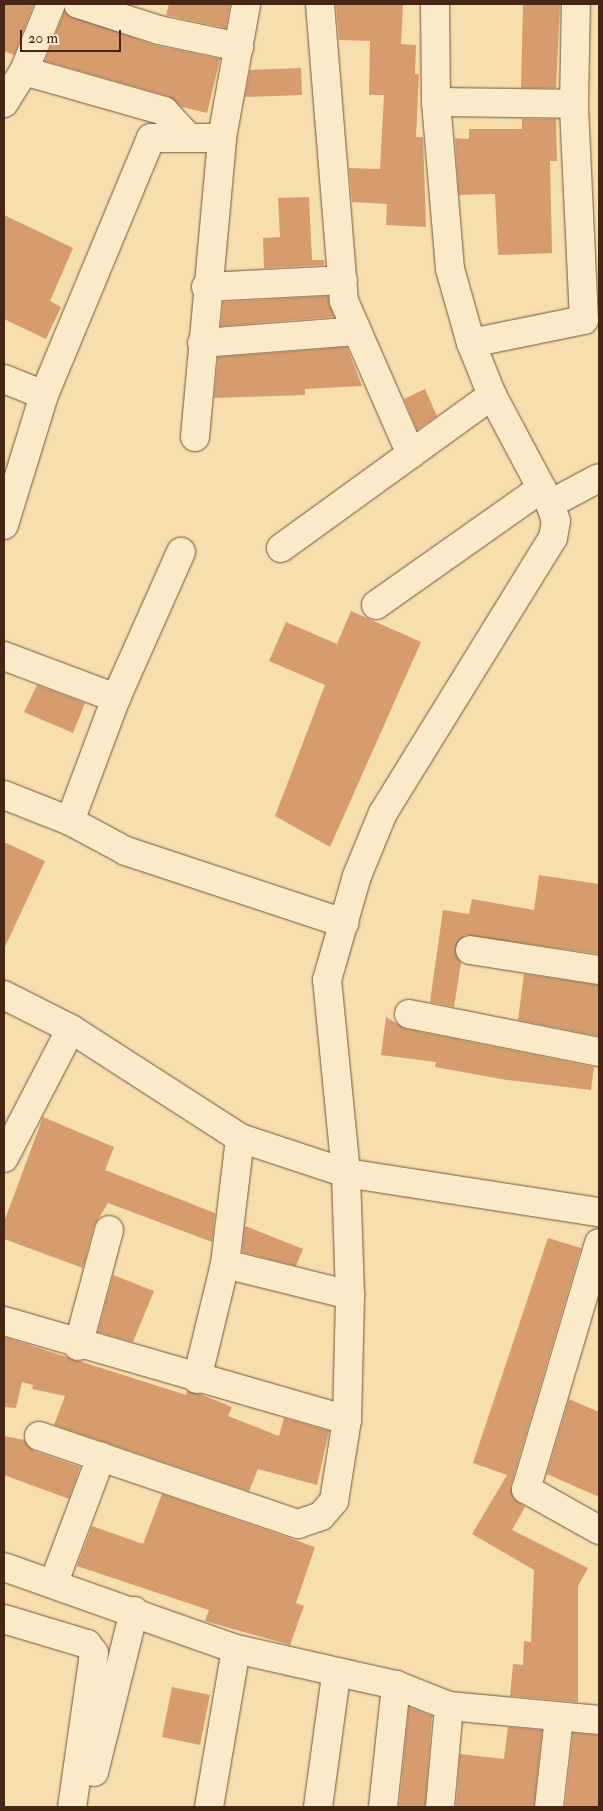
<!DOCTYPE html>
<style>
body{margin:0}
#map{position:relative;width:603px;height:1811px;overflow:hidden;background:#f7dead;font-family:"IM FELL Double Pica",serif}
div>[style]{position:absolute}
.building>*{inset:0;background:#d79c6d}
.roads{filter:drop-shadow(0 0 1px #73543a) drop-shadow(0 0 1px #73543a)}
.minor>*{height:28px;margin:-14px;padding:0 14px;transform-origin:14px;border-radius:14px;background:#faeaca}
span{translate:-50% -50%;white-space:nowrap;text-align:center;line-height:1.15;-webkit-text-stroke:4.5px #faeaca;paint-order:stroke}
.frame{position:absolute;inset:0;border:5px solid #472614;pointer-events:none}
.scale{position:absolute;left:20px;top:30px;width:101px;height:22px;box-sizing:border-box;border:2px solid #472614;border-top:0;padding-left:6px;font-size:15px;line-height:18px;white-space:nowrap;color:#472614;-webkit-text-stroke:4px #faeaca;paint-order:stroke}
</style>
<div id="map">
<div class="building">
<i style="clip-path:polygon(4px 4px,34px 4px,14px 55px,4px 51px)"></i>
<i style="clip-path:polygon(169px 4px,230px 4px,226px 28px,166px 15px)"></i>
<i style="clip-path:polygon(336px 4px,403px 4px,401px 44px,416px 45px,415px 74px,419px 74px,416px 137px,423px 137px,426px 227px,386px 225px,387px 204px,352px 202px,349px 168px,380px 169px,384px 95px,369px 95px,370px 41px,339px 40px)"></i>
<i style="clip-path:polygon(523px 4px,560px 4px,556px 88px,521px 88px)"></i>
<i style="clip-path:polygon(64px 12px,154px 45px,220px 59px,207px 113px,182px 107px,168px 96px,45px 61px)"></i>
<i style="clip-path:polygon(301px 68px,302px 95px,245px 97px,250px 70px)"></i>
<i style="clip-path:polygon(522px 119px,556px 119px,557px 161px,550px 161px,552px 253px,498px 255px,495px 194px,459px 195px,455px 138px,469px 139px,469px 129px,522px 129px)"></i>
<i style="clip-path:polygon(309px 197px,312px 260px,324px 260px,324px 265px,264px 268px,263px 238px,280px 237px,278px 198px)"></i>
<i style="clip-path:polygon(4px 215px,73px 248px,50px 301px,61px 307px,46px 339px,4px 319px)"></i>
<i style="clip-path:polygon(328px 296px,334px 317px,221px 326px,223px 302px)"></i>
<i style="clip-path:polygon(347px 347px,362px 386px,305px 389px,305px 395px,214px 398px,218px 357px)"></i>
<i style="clip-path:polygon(425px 389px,437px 416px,417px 430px,404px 399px)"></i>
<i style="clip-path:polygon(351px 611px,421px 642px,330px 847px,275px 816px,325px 685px,269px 661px,286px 622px,337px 644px)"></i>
<i style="clip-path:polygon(37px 685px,85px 703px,73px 733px,24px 712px)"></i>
<i style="clip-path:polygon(4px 842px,45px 861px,4px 949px)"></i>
<i style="clip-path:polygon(539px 875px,599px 884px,599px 954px,465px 935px,455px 948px,461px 963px,454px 1007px,430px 1002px,443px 910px,469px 914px,472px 899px,534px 910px)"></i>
<i style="clip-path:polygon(524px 974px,599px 985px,598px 1036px,518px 1020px)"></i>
<i style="clip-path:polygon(386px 1017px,406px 1029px,594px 1067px,591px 1090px,507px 1080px,435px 1067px,436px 1062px,381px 1055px)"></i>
<i style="clip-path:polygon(43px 1117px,114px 1147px,105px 1170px,215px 1213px,212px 1242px,108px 1203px,94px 1226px,83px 1268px,4px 1239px,4px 1222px)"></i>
<i style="clip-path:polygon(245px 1226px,303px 1249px,296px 1266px,242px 1252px)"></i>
<i style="clip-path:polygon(548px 1238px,581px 1248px,511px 1485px,513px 1498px,525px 1507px,512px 1530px,588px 1568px,578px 1586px,578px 1702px,510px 1696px,513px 1664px,523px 1665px,524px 1641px,531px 1642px,534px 1570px,472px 1534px,507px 1475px,473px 1463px)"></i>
<i style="clip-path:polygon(113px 1275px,154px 1291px,133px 1342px,98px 1332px)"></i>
<i style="clip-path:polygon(4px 1337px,186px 1395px,187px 1391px,200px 1394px,232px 1407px,228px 1416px,279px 1436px,284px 1418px,329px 1431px,317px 1485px,258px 1469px,249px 1491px,54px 1425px,65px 1396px,32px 1389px,33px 1385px,22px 1382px,16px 1408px,4px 1407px)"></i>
<i style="clip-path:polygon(569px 1399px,599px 1412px,599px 1497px,547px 1474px)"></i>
<i style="clip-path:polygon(4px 1436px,24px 1440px,34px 1451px,80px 1467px,69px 1499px,4px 1475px)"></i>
<i style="clip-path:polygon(162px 1494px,315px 1547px,296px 1603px,304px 1606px,290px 1645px,205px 1621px,209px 1610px,77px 1566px,92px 1526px,143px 1544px)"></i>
<i style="clip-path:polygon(172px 1687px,210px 1695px,200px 1745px,162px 1737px)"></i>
<i style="clip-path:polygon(409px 1707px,432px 1716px,425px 1807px,399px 1807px)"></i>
<i style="clip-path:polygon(508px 1727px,542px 1730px,534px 1807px,456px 1807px,460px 1754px,504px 1759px)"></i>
<i style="clip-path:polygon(573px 1733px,599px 1735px,599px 1807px,565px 1807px)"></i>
</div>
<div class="roads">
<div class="minor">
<i style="left:78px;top:4px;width:85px;rotate:17.8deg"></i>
<i style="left:159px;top:30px;width:82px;rotate:12deg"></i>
<i style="left:320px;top:4px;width:298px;rotate:85.4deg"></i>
<i style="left:344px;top:301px;width:167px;rotate:66.4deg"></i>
<i style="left:435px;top:4px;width:98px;rotate:89.4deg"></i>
<i style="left:436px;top:102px;width:168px;rotate:85.2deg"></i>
<i style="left:450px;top:269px;width:77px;rotate:74.2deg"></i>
<i style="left:471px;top:343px;width:56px;rotate:68deg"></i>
<i style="left:492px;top:395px;width:123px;rotate:62deg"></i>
<i style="left:550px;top:504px;width:55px;rotate:-28deg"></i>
<i style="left:24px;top:71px;width:146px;rotate:15.9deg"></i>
<i style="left:164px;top:111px;width:37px;rotate:47deg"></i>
<i style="left:436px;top:102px;width:138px;rotate:0.8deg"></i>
<i style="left:4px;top:103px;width:38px;rotate:-58deg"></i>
<i style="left:24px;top:71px;width:72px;rotate:-68.1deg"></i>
<i style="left:206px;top:287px;width:137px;rotate:-2.9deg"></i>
<i style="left:202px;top:343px;width:155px;rotate:-4.4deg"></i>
<i style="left:471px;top:343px;width:115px;rotate:-11.5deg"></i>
<i style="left:584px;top:320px;width:216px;rotate:-92.7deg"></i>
<i style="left:574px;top:104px;width:100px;rotate:-88.9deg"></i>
<i style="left:4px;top:379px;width:43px;rotate:21.8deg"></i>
<i style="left:195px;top:437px;width:300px;rotate:-84.8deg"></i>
<i style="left:222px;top:138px;width:136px;rotate:-79.8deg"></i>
<i style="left:4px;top:525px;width:136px;rotate:-72.9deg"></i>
<i style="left:44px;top:395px;width:278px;rotate:-67.4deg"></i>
<i style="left:151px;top:138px;width:71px"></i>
<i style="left:281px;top:548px;width:261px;rotate:-35.9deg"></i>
<i style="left:376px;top:605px;width:203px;rotate:-35.2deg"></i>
<i style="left:4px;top:656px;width:120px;rotate:20.6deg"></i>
<i style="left:4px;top:795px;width:71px;rotate:21.5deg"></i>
<i style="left:70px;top:821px;width:131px;rotate:-69.5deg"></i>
<i style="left:116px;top:698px;width:160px;rotate:-66deg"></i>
<i style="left:70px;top:821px;width:64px;rotate:28.2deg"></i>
<i style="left:126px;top:851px;width:230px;rotate:18.3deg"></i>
<i style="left:470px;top:950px;width:131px;rotate:8.8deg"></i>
<i style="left:4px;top:995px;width:75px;rotate:26.9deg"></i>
<i style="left:71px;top:1029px;width:201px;rotate:32.8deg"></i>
<i style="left:240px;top:1138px;width:112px;rotate:18.3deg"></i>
<i style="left:346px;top:1173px;width:256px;rotate:8.8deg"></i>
<i style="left:409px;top:1014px;width:194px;rotate:11.3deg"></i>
<i style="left:4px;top:1158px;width:145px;rotate:-62.6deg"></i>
<i style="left:599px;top:1243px;width:257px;rotate:106.5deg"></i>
<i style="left:526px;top:1489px;width:84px;rotate:29.3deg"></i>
<i style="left:225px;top:1264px;width:129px;rotate:13.9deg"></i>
<i style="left:4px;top:1321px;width:357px;rotate:16.1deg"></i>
<i style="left:78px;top:1346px;width:120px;rotate:-75deg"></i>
<i style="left:197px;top:1379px;width:118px;rotate:-76.3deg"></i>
<i style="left:225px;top:1264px;width:127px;rotate:-83.2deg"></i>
<i style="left:39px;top:1436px;width:274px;rotate:18.8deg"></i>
<i style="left:298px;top:1524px;width:24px;rotate:-19deg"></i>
<i style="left:321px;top:1516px;width:20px;rotate:-49deg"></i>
<i style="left:334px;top:1501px;width:82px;rotate:-80.9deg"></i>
<i style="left:347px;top:1420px;width:125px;rotate:-88.6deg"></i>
<i style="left:350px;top:1295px;width:122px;rotate:-91.9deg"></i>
<i style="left:346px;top:1173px;width:194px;rotate:-95.6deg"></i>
<i style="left:327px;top:980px;width:108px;rotate:-73.9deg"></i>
<i style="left:357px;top:876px;width:68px;rotate:-67.6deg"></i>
<i style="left:383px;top:813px;width:323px;rotate:-58.3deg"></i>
<i style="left:553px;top:538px;width:17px;rotate:-80deg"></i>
<i style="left:556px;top:521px;width:18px;rotate:-109deg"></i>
<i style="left:4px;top:1567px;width:246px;rotate:19.5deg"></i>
<i style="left:236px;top:1649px;width:164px;rotate:12.7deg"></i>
<i style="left:396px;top:1685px;width:57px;rotate:21.6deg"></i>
<i style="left:449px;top:1706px;width:151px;rotate:5.3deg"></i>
<i style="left:54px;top:1582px;width:134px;rotate:-69.4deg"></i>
<i style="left:4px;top:1619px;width:87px;rotate:16.8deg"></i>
<i style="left:87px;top:1644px;width:11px;rotate:52deg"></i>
<i style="left:94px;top:1653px;width:156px;rotate:98.1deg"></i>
<i style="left:94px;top:1772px;width:166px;rotate:-76deg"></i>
<i style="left:209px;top:1807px;width:160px;rotate:-80.3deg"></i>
<i style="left:318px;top:1807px;width:133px;rotate:-82.2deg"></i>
<i style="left:383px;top:1807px;width:123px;rotate:-83.9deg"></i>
<i style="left:440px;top:1807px;width:101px;rotate:-84.9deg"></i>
<i style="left:549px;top:1807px;width:90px;rotate:-83.6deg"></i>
</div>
</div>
<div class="frame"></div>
<div class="scale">20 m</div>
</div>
